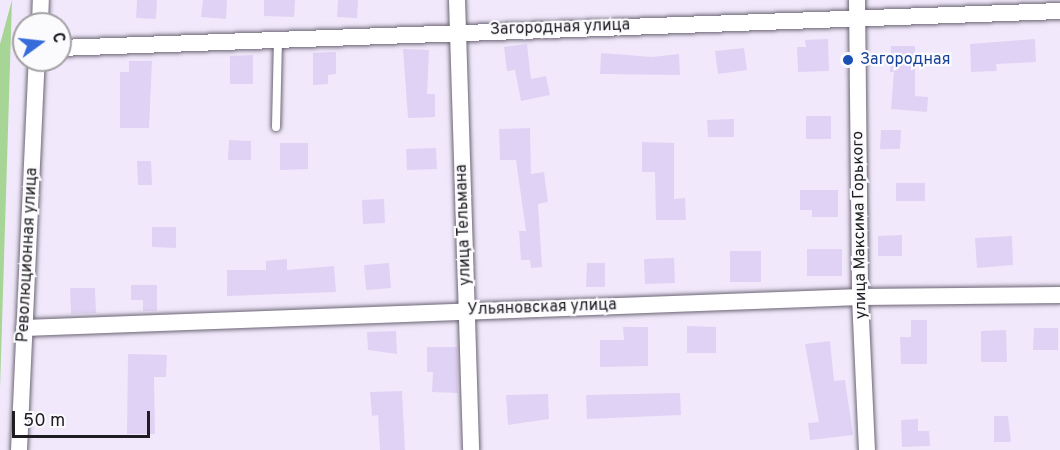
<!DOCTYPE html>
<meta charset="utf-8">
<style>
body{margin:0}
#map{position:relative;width:1060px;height:450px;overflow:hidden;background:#f1e9fb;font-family:Overpass,sans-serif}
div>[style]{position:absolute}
.green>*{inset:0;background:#a6d596}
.building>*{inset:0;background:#e0d2f4}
.roads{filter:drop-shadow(0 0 2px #6b6474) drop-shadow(0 0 2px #6b6474)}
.lane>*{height:8px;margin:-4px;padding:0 4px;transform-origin:4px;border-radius:4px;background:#fff}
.street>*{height:16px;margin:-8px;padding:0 8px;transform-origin:8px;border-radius:8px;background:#fff}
.dots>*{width:16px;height:16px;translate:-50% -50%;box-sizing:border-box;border:3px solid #fbfafd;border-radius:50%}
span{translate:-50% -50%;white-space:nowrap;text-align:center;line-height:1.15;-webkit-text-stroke:4.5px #fbfafd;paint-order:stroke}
.street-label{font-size:16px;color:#1f1c22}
.transit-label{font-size:16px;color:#164399}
.left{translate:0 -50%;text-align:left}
.north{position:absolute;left:12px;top:12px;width:60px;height:60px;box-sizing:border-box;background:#fbfafd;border:2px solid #a3a1a5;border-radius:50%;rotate:75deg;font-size:16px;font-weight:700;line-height:24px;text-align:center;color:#1f1c22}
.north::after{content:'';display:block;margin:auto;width:21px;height:27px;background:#366bda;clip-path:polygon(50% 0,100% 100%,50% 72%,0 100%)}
.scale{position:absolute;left:12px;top:411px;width:138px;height:27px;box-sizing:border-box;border:3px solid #1f1c22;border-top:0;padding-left:8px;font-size:18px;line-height:21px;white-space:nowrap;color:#1f1c22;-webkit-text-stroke:4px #fbfafd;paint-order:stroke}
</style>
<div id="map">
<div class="green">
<i style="clip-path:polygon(12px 0,0 389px,0 44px)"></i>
</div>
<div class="building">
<i style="clip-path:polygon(137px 0,157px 0,156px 19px,136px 18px)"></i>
<i style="clip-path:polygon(203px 0,227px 0,226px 19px,201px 17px)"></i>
<i style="clip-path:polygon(264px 0,295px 0,294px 17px,264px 16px)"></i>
<i style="clip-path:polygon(338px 0,358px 0,357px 18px,337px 17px)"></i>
<i style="clip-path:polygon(828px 39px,829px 71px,798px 72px,797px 47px,806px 47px,805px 40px)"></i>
<i style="clip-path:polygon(1035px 39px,1036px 62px,996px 64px,997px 71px,971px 72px,970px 44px)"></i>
<i style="clip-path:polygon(527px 44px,531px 79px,546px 76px,550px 95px,521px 101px,515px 70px,507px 71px,504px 47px)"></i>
<i style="clip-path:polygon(891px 46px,915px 46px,915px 96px,928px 97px,927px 112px,891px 109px,894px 72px,890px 72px)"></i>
<i style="clip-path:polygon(744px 48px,747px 70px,718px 74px,715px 51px)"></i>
<i style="clip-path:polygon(403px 49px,429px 50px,427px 94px,435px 94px,435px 117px,408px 118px)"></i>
<i style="clip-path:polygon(336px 52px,336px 74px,328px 75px,328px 84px,313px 85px,313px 53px)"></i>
<i style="clip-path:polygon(601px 53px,652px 57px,679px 54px,680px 75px,600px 74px)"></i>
<i style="clip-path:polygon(253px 55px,253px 84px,230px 84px,230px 56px)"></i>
<i style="clip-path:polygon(129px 61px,152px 61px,149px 128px,120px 128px,120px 72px,129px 72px)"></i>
<i style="clip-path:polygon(806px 116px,831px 116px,831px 139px,806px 139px)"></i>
<i style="clip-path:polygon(734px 119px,734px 137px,708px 137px,707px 120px)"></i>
<i style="clip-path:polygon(530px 128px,531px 174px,544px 172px,548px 202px,538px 204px,542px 267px,531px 268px,530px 260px,521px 260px,519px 231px,526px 231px,516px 160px,500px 160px,499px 129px)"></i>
<i style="clip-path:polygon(881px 130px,901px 130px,900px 149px,880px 149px)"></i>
<i style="clip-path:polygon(229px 140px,251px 141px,251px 160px,228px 160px)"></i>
<i style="clip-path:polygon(642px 142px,674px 143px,674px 199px,685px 198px,686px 220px,656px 220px,655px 172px,642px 172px)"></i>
<i style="clip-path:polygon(280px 143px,308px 143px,308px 169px,280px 170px)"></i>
<i style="clip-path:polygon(436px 148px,437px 169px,407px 170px,406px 149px)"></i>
<i style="clip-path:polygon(137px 161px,151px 161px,152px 185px,138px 185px)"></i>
<i style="clip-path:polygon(896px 183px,925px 183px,925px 201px,896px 201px)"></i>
<i style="clip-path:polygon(800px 190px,838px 190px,838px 217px,812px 217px,812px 210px,800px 210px)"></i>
<i style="clip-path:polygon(384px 199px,385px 223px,363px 224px,362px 200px)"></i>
<i style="clip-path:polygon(152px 227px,176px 227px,176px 248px,152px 247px)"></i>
<i style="clip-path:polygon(902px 235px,902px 256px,878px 256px,878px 236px)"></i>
<i style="clip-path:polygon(1012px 236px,1013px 265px,977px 268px,975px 238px)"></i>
<i style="clip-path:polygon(807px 249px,842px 249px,842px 276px,807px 276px)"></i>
<i style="clip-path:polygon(730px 251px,761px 251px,761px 282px,730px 282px)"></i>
<i style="clip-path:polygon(674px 258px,675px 283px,645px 284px,644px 259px)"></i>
<i style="clip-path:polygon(287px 259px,287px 270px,334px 266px,336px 292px,227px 296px,227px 270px,266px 270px,266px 261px)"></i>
<i style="clip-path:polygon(389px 263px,391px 288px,366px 290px,364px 265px)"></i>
<i style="clip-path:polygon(587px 263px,605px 263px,605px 287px,586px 287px)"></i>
<i style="clip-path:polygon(131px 285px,157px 285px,157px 311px,143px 311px,143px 300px,131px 300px)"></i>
<i style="clip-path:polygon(70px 288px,95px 288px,96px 313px,71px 314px)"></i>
<i style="clip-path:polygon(911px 320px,927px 320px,927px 364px,901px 364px,900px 337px,911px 337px)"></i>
<i style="clip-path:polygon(687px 326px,716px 327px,716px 353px,687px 353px)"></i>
<i style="clip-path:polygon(623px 327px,648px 327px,648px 366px,600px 367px,600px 340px,624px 340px)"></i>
<i style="clip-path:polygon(1034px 328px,1058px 328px,1058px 350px,1033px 350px)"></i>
<i style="clip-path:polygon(1006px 330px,1007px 362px,981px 362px,981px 331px)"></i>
<i style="clip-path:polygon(396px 331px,397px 354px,368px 350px,367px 332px)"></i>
<i style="clip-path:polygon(830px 341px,834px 381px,845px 380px,853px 435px,810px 440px,808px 423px,819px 422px,805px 344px)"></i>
<i style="clip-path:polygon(427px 347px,457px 347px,458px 393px,432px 392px,433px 372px,427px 372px)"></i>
<i style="clip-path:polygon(128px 354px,167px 355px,166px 377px,154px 377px,155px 434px,127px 434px)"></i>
<i style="clip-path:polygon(402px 391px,405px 450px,380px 450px,378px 415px,372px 416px,370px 392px)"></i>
<i style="clip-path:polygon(680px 393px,681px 415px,587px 419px,586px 395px)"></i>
<i style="clip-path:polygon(548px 394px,549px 419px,508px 425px,506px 395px)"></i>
<i style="clip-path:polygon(994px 416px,1008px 416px,1011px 442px,994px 442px)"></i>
<i style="clip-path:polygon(918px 419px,918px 431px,929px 431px,930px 446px,902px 447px,901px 420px)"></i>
</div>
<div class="roads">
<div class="lane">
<i style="left:276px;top:127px;width:88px;rotate:-88.7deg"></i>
</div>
<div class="street">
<i style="left:457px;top:0;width:450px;rotate:88.2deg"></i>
<i style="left:857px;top:0;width:297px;rotate:89.4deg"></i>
<i style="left:860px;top:297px;width:153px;rotate:87.4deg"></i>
<i style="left:40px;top:24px;width:24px;rotate:-88deg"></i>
<i style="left:60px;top:48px;width:1001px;rotate:-2.12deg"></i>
<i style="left:24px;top:328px;width:837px;rotate:-2.12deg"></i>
<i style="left:860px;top:297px;width:200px;rotate:-0.6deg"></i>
<i style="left:19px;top:450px;width:390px;rotate:-87.4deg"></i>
</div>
</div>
<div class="dots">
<i style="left:848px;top:60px;background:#1a4fb4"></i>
</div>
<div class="street-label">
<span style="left:560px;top:28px;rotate:-2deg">Загородная улица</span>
<span style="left:464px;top:225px;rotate:-92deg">улица Тельмана</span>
<span style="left:860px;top:225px;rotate:-91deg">улица Максима Горького</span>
<span style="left:28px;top:255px;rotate:-87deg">Революционная улица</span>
<span style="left:542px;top:308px;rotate:-2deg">Ульяновская улица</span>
</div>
<div class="transit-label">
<span class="left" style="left:860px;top:60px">Загородная</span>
</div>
<div class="north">С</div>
<div class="scale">50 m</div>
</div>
